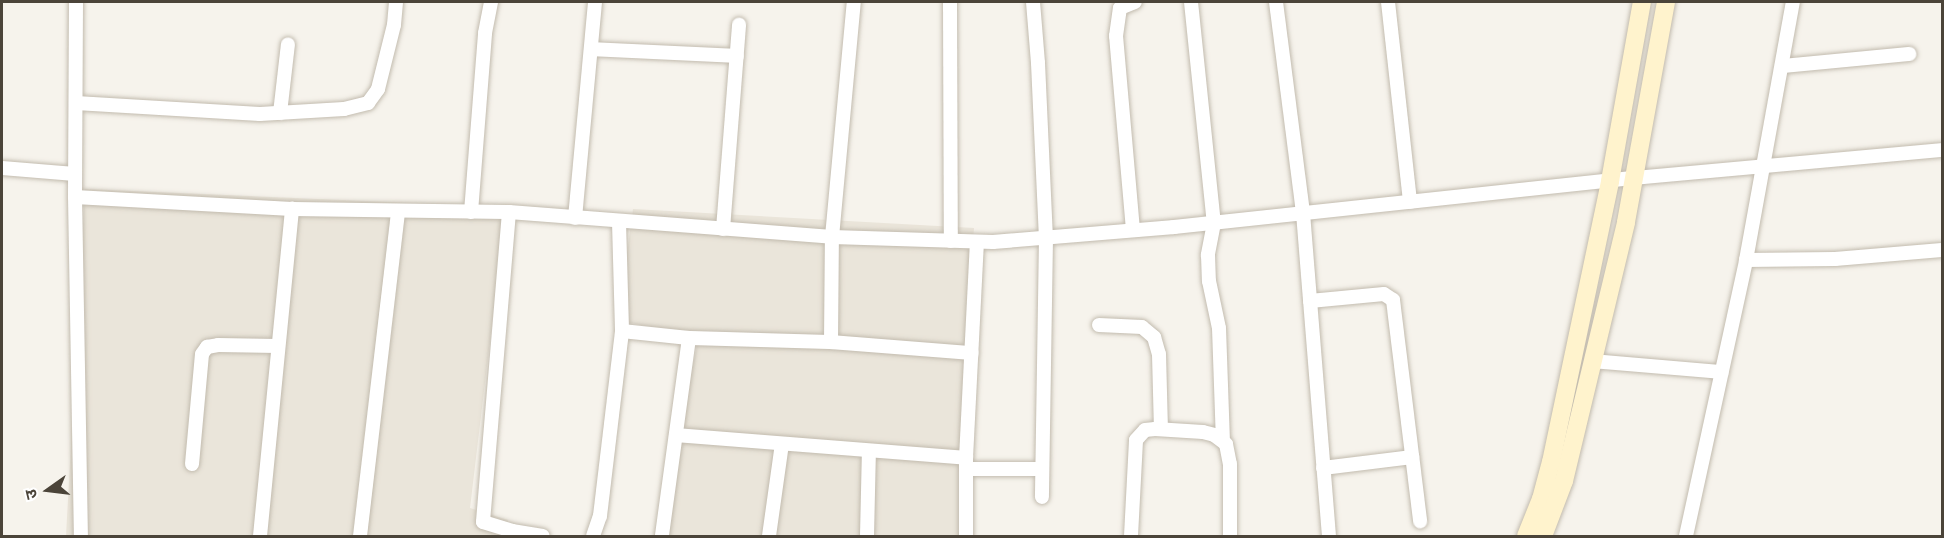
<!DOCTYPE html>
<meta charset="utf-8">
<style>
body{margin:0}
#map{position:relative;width:1944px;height:538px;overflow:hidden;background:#f6f3ec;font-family:Manrope,"Noto Sans Devanagari",sans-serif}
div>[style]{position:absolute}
.residential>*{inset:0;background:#eae5da}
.roads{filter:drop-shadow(0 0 2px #c2bbae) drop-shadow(0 0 2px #c2bbae)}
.street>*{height:14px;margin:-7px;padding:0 7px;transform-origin:7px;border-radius:7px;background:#fff}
.secondary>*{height:18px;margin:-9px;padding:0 9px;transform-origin:9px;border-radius:9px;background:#fff3cd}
span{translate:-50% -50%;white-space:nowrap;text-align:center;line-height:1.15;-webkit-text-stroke:6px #fff;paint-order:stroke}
.frame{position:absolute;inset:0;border:3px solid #4b4439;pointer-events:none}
.north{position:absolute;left:18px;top:460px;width:60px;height:60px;-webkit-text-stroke:4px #fff;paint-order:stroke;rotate:256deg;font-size:16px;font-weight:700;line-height:24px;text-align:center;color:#4b4439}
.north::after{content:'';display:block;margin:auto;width:21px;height:27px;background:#4b4439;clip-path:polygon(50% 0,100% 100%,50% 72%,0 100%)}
</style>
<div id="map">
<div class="residential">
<i style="clip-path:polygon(85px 189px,506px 207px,470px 508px,508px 520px,505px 536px,66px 536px)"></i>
<i style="clip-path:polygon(633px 209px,974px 228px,966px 343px,964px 536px,654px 536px,699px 338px,618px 320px)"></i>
</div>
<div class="roads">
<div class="street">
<i style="left:76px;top:2px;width:195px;rotate:90.3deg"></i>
<i style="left:75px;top:197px;width:339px;rotate:89deg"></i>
<i style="left:950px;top:2px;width:239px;rotate:89.8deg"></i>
<i style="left:1033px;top:2px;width:61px;rotate:85.3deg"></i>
<i style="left:1038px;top:63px;width:175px;rotate:87.4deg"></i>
<i style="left:1046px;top:238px;width:259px;rotate:90.9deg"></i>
<i style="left:1191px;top:2px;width:222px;rotate:84.1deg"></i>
<i style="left:1214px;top:223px;width:33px;rotate:101deg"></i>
<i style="left:1208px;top:255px;width:26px;rotate:88deg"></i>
<i style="left:1209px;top:281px;width:48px;rotate:78deg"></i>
<i style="left:1219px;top:328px;width:112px;rotate:88deg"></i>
<i style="left:1276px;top:2px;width:213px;rotate:82.7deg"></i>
<i style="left:1303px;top:213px;width:324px;rotate:85.4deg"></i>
<i style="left:1388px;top:2px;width:201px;rotate:83.7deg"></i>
<i style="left:591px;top:49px;width:146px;rotate:2.7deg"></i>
<i style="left:1782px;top:66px;width:128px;rotate:-5.4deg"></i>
<i style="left:76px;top:103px;width:184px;rotate:3.4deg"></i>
<i style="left:260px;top:114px;width:84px;rotate:-3.4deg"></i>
<i style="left:344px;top:109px;width:25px;rotate:-14deg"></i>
<i style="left:368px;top:103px;width:17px;rotate:-54deg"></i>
<i style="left:378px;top:89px;width:66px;rotate:-76deg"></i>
<i style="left:394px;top:25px;width:23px;rotate:-85deg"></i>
<i style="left:280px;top:113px;width:69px;rotate:-83.4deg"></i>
<i style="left:2px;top:168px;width:73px;rotate:4.7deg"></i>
<i style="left:75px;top:197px;width:217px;rotate:3.2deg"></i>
<i style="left:292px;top:209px;width:217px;rotate:0.8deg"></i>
<i style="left:509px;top:212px;width:324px;rotate:4.4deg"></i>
<i style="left:832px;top:237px;width:161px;rotate:1.8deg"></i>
<i style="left:993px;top:242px;width:182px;rotate:-4.7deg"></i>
<i style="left:1174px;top:227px;width:463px;rotate:-6.1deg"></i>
<i style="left:1634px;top:178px;width:309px;rotate:-5.2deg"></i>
<i style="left:471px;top:212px;width:180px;rotate:-85.5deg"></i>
<i style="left:485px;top:33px;width:32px;rotate:-79deg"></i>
<i style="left:509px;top:212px;width:311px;rotate:94.8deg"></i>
<i style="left:483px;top:522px;width:30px;rotate:17deg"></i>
<i style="left:512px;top:531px;width:5px;rotate:90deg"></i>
<i style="left:575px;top:218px;width:217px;rotate:-84.7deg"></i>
<i style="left:619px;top:222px;width:109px;rotate:88.4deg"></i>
<i style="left:622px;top:331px;width:67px;rotate:6deg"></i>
<i style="left:689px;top:338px;width:200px;rotate:97.8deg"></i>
<i style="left:723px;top:229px;width:205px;rotate:-85.5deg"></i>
<i style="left:1133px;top:230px;width:195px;rotate:-95deg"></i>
<i style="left:1116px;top:36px;width:28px;rotate:-82deg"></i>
<i style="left:1120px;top:8px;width:16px;rotate:-22deg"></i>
<i style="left:1746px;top:260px;width:89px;rotate:-0.6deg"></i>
<i style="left:1835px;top:259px;width:107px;rotate:-4.8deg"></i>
<i style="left:1310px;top:301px;width:74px;rotate:-5.4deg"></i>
<i style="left:1384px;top:294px;width:11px;rotate:34deg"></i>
<i style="left:1393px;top:300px;width:223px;rotate:83deg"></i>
<i style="left:1099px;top:325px;width:43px;rotate:2.7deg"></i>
<i style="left:1142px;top:327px;width:16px;rotate:40deg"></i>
<i style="left:1154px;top:337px;width:18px;rotate:74deg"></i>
<i style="left:1159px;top:354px;width:75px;rotate:88.5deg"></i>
<i style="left:689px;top:338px;width:142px;rotate:1.6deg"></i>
<i style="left:831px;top:342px;width:105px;rotate:-89.5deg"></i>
<i style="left:832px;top:237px;width:236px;rotate:-84.7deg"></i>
<i style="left:831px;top:342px;width:141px;rotate:4.5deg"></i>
<i style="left:1593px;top:361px;width:129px;rotate:4.9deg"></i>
<i style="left:676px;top:435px;width:291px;rotate:4.5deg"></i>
<i style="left:192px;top:464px;width:110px;rotate:-84.8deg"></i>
<i style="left:202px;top:354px;width:9px;rotate:-54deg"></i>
<i style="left:207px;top:347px;width:11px;rotate:-10deg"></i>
<i style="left:218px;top:345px;width:59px;rotate:1deg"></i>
<i style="left:1323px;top:468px;width:90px;rotate:-7deg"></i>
<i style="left:966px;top:469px;width:76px"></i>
<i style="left:512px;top:531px;width:31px;rotate:9deg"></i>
<i style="left:260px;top:536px;width:329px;rotate:-84.4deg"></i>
<i style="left:360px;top:536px;width:327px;rotate:-83.3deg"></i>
<i style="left:593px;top:536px;width:21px;rotate:-71deg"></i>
<i style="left:600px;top:516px;width:186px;rotate:-83.2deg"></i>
<i style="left:769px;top:536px;width:93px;rotate:-82deg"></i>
<i style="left:867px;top:536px;width:85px;rotate:-88.7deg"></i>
<i style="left:966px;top:536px;width:78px;rotate:-90deg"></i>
<i style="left:966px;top:458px;width:216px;rotate:-87.1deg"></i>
<i style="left:1131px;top:536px;width:96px;rotate:-87deg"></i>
<i style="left:1136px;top:440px;width:13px;rotate:-48deg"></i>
<i style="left:1145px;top:430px;width:10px;rotate:-6deg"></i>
<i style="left:1155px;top:429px;width:48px;rotate:3.6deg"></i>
<i style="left:1203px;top:432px;width:11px;rotate:15deg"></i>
<i style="left:1214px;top:435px;width:15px;rotate:37deg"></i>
<i style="left:1226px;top:444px;width:20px;rotate:79deg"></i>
<i style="left:1230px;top:464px;width:72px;rotate:90deg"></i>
<i style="left:1686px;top:536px;width:282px;rotate:-77.7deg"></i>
<i style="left:1746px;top:260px;width:262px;rotate:-79.7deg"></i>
</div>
<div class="secondary">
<i style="left:1526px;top:536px;width:40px;rotate:-68deg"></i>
<i style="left:1541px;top:499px;width:38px;rotate:-75deg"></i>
<i style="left:1551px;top:462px;width:287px;rotate:-78.1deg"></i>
<i style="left:1610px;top:181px;width:182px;rotate:-79.9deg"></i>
<i style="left:1543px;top:536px;width:59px;rotate:-69.1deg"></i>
<i style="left:1564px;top:481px;width:266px;rotate:-76.5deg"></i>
<i style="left:1626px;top:222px;width:224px;rotate:-79.7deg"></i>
</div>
</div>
<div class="frame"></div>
<div class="north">उ</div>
</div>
